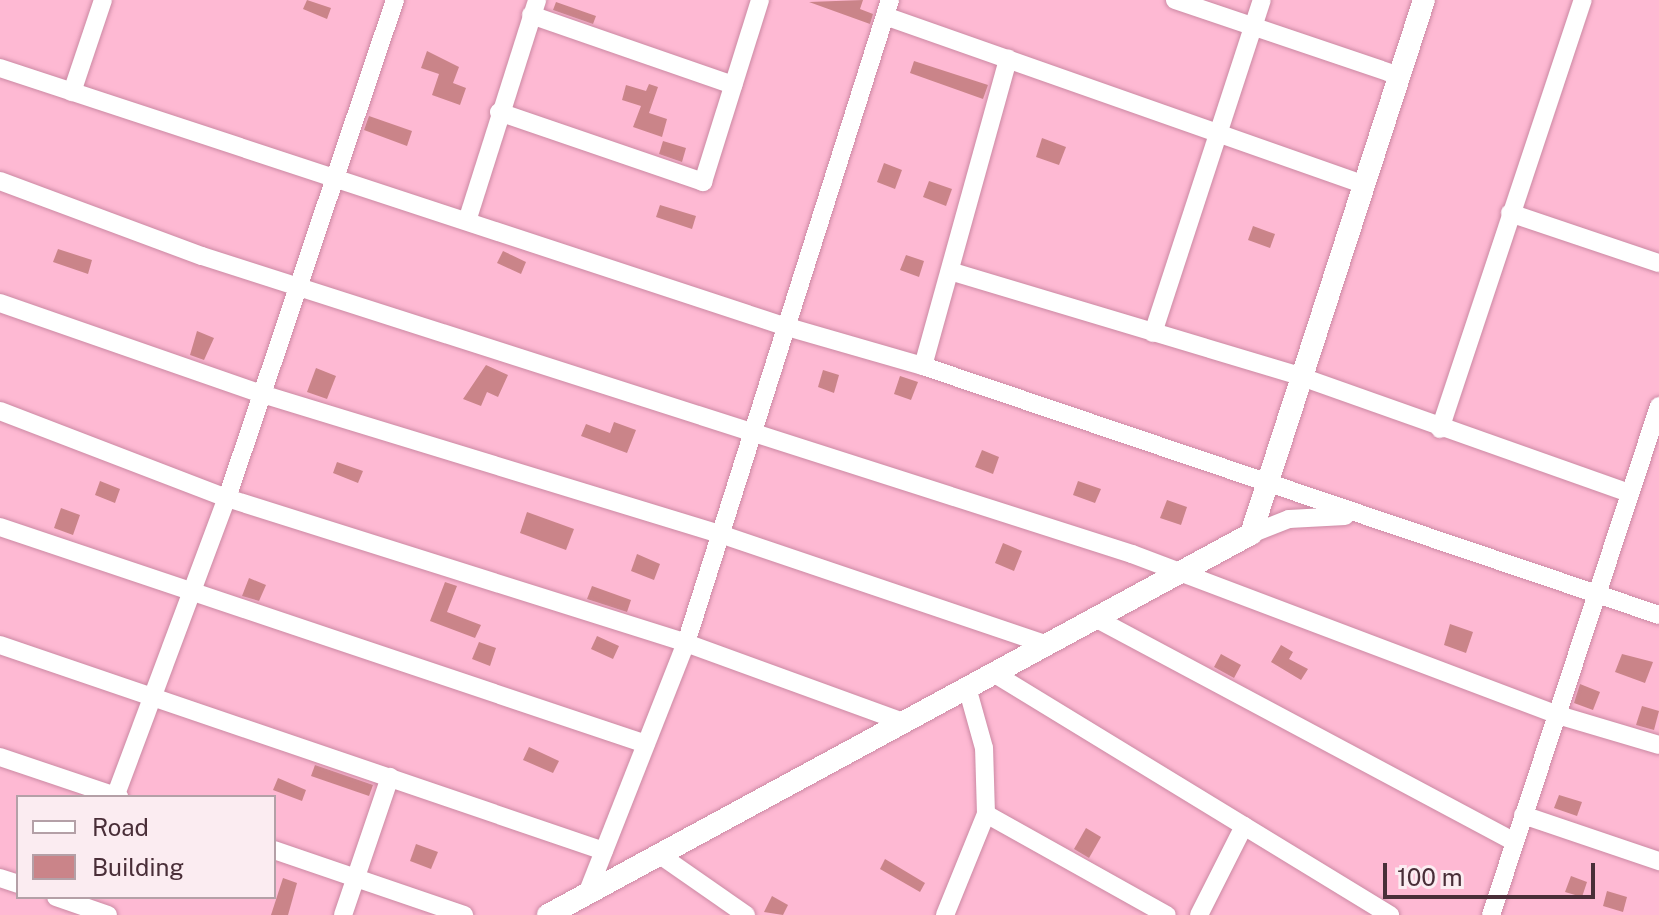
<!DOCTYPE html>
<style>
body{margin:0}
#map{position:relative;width:1659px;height:915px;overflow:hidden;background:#feb9d3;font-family:"Public Sans",sans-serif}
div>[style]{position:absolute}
.building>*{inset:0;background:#ca8489}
.roads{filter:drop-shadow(0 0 2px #cb89a3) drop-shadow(0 0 2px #cb89a3)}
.minor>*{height:18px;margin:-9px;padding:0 9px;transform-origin:9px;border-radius:9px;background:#fff}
.tertiary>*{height:22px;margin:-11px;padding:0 11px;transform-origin:11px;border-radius:11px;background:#fff}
span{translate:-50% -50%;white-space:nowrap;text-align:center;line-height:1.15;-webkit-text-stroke:6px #fbecf1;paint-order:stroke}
.legend{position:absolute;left:16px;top:795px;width:260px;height:104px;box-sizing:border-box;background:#fbecf1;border:2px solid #b4a0a7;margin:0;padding:10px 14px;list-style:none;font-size:24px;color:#492e38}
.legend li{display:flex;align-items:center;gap:16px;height:40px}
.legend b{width:40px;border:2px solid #b4a0a7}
.scale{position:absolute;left:1383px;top:863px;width:212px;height:36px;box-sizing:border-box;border:4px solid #492e38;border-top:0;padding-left:10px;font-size:24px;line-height:28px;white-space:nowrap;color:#492e38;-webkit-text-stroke:6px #fbecf1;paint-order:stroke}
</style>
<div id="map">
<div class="building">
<i style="clip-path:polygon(307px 0,331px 8px,327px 19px,303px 9px)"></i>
<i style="clip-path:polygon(863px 0,860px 9px,873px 14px,870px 24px,809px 2px)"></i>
<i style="clip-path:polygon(556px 2px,596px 16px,593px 24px,553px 10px)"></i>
<i style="clip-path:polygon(427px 51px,459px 67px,453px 83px,466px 88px,460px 105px,432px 95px,439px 74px,421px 68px)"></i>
<i style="clip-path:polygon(914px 61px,988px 85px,983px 99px,910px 73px)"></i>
<i style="clip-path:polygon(649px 84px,658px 87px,649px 113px,667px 119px,662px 137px,633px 127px,641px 106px,622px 100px,626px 85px,646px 91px)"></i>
<i style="clip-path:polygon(369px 116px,412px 131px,407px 146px,364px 130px)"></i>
<i style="clip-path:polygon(1042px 138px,1066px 147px,1059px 165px,1036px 157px)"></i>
<i style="clip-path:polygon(663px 141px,686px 148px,682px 162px,659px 154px)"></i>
<i style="clip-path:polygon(884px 163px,902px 170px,895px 189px,877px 182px)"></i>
<i style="clip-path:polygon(929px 181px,952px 189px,946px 206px,923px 197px)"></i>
<i style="clip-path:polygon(660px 205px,696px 216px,692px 229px,656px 217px)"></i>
<i style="clip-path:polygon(1253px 226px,1275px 234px,1270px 248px,1248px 240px)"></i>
<i style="clip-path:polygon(58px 249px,92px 260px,88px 274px,53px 262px)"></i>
<i style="clip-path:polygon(503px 251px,526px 262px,521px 274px,497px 263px)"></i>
<i style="clip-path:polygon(906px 255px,924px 261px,919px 277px,900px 270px)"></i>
<i style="clip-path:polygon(197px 331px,214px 338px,204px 360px,190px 355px)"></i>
<i style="clip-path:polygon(486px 365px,508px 375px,498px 397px,487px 392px,481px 406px,463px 399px)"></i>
<i style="clip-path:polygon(316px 368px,336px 376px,327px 399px,307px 392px)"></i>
<i style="clip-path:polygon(823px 370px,839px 375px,834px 393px,818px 387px)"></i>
<i style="clip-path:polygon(900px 376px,918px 382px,911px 400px,894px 394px)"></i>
<i style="clip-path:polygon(614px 422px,636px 430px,627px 453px,581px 436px,586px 424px,610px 433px)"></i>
<i style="clip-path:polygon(982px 450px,999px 457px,993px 474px,975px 467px)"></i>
<i style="clip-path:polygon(337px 462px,363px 471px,358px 483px,333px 473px)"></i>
<i style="clip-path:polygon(100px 481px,120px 489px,115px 503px,95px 495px)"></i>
<i style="clip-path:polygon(1078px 481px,1101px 489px,1095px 503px,1073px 495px)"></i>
<i style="clip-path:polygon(1167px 500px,1187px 507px,1181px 525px,1160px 518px)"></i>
<i style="clip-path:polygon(61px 508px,80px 515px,73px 535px,54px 528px)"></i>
<i style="clip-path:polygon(527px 512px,574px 529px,566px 550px,520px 533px)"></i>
<i style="clip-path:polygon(1003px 543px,1022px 551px,1014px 571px,995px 563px)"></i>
<i style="clip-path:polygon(637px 554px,660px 564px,654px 580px,631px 571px)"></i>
<i style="clip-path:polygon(249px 578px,266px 585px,259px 601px,242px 596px)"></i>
<i style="clip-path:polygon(445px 582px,457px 586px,447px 612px,481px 625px,475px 638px,430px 621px)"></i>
<i style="clip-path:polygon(592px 586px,631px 600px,627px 612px,587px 599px)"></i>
<i style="clip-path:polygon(1450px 624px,1473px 632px,1466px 653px,1444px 645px)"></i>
<i style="clip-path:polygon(597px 636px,619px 646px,613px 659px,591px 649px)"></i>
<i style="clip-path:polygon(479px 642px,496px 648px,490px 666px,472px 659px)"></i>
<i style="clip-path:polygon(1281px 645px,1293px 652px,1289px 659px,1308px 669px,1301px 680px,1271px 662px)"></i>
<i style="clip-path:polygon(1221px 654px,1241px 665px,1234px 678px,1214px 667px)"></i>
<i style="clip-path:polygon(1622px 654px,1653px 662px,1645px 683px,1615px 672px)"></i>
<i style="clip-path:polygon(1580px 684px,1600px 692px,1593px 710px,1574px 703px)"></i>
<i style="clip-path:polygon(1642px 706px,1659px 711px,1654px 730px,1636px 725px)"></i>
<i style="clip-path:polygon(529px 747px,559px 761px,553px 773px,523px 760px)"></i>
<i style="clip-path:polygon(315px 765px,373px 785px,369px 796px,311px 776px)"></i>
<i style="clip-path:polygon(278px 778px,306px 790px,302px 801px,273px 790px)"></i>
<i style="clip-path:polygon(1559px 795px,1582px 802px,1577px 816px,1554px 808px)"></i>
<i style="clip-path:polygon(1086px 828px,1101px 837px,1089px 858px,1074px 849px)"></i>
<i style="clip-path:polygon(416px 844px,438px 852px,431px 869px,410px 861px)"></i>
<i style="clip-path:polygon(885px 859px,925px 883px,920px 892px,880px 869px)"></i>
<i style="clip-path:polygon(1571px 876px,1587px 882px,1582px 897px,1565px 892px)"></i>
<i style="clip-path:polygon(283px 878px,297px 883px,288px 915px,271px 915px)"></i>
<i style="clip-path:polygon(1607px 891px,1627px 897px,1623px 912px,1603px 906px)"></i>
<i style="clip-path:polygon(772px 896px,788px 905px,783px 915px,764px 912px)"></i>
</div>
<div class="roads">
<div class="minor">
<i style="left:1175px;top:0;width:237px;rotate:18.7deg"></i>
<i style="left:531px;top:15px;width:214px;rotate:19.1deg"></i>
<i style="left:885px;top:16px;width:509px;rotate:19.4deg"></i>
<i style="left:0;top:68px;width:825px;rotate:18.22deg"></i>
<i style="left:784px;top:326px;width:145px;rotate:16.1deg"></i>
<i style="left:923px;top:366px;width:777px;rotate:18.69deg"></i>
<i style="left:72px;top:92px;width:97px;rotate:-71.4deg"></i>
<i style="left:499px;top:112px;width:216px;rotate:18.9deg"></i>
<i style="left:703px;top:182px;width:191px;rotate:-72.6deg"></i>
<i style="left:0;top:181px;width:215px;rotate:20.4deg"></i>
<i style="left:202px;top:256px;width:977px;rotate:17.77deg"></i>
<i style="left:1132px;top:554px;width:455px;rotate:20.7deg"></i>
<i style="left:1558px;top:715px;width:105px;rotate:16.5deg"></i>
<i style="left:1510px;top:213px;width:157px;rotate:18.6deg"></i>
<i style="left:468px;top:218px;width:229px;rotate:-72.4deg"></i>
<i style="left:950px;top:271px;width:364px;rotate:16.7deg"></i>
<i style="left:1299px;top:376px;width:351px;rotate:19.5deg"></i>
<i style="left:0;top:303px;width:277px;rotate:19.2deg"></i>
<i style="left:262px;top:394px;width:479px;rotate:17deg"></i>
<i style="left:720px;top:534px;width:343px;rotate:18.7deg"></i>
<i style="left:1153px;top:333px;width:350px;rotate:-71.9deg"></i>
<i style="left:923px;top:366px;width:319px;rotate:-74.5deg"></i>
<i style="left:0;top:411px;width:243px;rotate:21deg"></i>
<i style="left:227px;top:498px;width:481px;rotate:17.5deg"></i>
<i style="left:686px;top:643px;width:231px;rotate:20deg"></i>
<i style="left:1440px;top:429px;width:452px;rotate:-71.6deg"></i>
<i style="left:0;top:527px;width:681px;rotate:18.57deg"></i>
<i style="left:1251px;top:534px;width:41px;rotate:-21.5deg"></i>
<i style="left:1289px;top:519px;width:56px;rotate:-3.1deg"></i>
<i style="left:1097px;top:619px;width:473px;rotate:28.1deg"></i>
<i style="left:0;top:645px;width:638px;rotate:18.83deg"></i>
<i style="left:995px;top:674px;width:463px;rotate:31.4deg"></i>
<i style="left:0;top:757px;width:126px;rotate:18.6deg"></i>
<i style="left:115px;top:797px;width:319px;rotate:-69.5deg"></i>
<i style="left:227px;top:498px;width:526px;rotate:-71.36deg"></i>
<i style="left:986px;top:814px;width:207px;rotate:29.2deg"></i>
<i style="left:1523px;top:815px;width:144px;rotate:18.7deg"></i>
<i style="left:274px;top:850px;width:201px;rotate:18.9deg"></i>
<i style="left:660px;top:855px;width:105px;rotate:34.9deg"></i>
<i style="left:0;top:878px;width:19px;rotate:18deg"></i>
<i style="left:587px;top:894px;width:270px;rotate:-68.5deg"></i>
<i style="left:686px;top:643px;width:675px;rotate:-72.4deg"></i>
<i style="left:56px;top:897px;width:55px;rotate:19.1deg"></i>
<i style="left:343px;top:915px;width:146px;rotate:-71.2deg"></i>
<i style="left:945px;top:915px;width:109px;rotate:-67.9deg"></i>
<i style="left:986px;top:814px;width:66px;rotate:-91.7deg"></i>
<i style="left:984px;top:748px;width:63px;rotate:-105.6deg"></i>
<i style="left:1199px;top:915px;width:100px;rotate:-63.2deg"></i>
<i style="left:1491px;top:915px;width:536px;rotate:-71.73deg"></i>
</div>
<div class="tertiary">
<i style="left:548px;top:915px;width:800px;rotate:-28.46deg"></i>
<i style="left:1251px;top:534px;width:561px;rotate:-72.05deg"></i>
</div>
</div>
<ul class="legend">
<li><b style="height:10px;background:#fff"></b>Road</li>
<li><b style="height:22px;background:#ca8489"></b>Building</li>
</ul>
<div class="scale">100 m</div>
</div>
